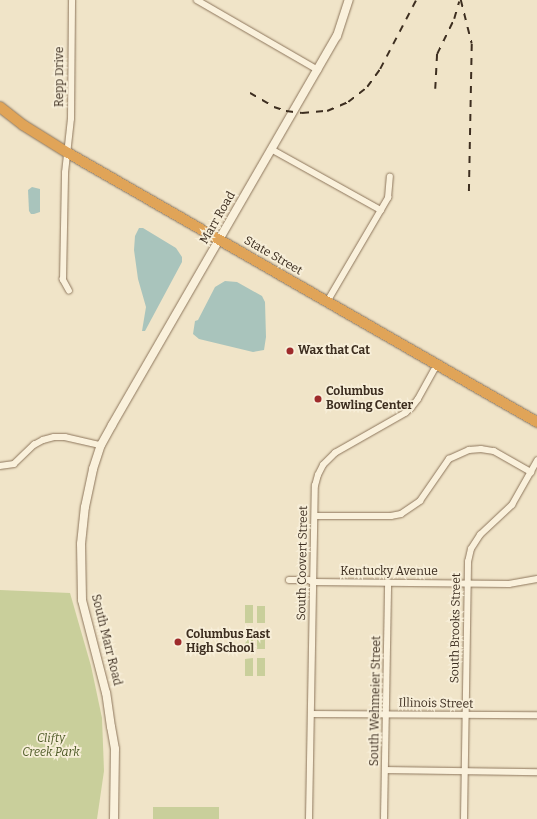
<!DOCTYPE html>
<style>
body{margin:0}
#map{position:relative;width:537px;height:819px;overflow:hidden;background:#f0e4c8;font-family:Bitter,serif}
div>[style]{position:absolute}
.green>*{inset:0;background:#c9cf9b}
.water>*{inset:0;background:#a9c4bc}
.roads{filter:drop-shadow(0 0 1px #8d765c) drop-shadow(0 0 1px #8d765c)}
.street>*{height:5.5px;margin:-2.75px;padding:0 2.75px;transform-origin:2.75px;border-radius:2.75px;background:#faf1dc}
.secondary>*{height:8px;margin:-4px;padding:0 4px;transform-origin:4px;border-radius:4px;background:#faf1dc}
.highway>*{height:10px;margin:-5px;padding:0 5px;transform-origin:5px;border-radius:5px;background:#e0a458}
.rail>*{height:1.5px;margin-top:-0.75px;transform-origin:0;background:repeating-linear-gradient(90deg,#3d2e20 0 7px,transparent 0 14px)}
.dots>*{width:11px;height:11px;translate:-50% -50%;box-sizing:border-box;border:2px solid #f7eed8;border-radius:50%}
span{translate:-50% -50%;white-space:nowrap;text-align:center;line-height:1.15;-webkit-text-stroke:3.5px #f7eed8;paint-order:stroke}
.street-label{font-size:12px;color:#3d2e20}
.poi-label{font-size:12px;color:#3d2e20;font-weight:700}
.left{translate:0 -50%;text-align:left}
.park-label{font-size:12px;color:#4d5a26;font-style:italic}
</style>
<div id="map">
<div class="green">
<i style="clip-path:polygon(0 590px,70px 593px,91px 666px,102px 718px,104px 771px,97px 819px,0 819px)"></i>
<i style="clip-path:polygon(253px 605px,253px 623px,245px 623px,245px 605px)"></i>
<i style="clip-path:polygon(257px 606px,265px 606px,265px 623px,257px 623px)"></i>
<i style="clip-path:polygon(245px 632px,253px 632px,253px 649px,245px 649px)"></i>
<i style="clip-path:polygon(257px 632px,265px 632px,265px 649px,257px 649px)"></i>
<i style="clip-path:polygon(253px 658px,253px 676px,245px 676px,245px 659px)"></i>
<i style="clip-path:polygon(257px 658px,265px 658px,265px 676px,257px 676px)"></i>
<i style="clip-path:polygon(153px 807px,219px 807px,219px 819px,153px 819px)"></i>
</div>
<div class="water">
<i style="clip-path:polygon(32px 187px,40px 189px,40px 212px,34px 214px,31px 214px,29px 211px,28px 190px)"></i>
<i style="clip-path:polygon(139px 228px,143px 228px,176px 248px,182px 257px,182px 262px,145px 331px,142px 331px,146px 307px,138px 279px,134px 250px,135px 236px)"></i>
<i style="clip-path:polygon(225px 281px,237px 282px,262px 296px,265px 302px,266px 337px,264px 350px,253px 352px,199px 339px,193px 334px,195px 321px,198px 320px,215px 287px)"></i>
</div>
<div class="roads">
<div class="street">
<i style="left:197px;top:0;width:140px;rotate:30deg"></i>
<i style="left:271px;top:149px;width:126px;rotate:29deg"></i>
<i style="left:69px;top:291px;width:13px;rotate:-119deg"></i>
<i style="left:63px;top:280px;width:107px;rotate:-88.9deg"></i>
<i style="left:65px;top:173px;width:54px;rotate:-83.7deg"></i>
<i style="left:71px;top:119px;width:119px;rotate:-89.5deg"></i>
<i style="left:327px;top:302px;width:121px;rotate:-59.6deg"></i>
<i style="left:388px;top:198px;width:21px;rotate:-85deg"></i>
<i style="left:0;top:466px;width:14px;rotate:-8deg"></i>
<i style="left:14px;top:464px;width:28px;rotate:-44deg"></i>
<i style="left:34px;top:445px;width:10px;rotate:-29deg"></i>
<i style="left:43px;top:440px;width:11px;rotate:-15deg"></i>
<i style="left:54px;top:437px;width:11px"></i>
<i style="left:65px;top:437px;width:37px;rotate:13deg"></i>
<i style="left:315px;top:516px;width:76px"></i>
<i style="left:391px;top:516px;width:10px;rotate:-11deg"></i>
<i style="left:401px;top:514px;width:23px;rotate:-34deg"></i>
<i style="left:420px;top:501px;width:51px;rotate:-55.4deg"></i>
<i style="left:449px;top:459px;width:22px;rotate:-24deg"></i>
<i style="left:469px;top:450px;width:12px;rotate:-5deg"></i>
<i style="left:481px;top:449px;width:13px;rotate:9deg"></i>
<i style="left:494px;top:451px;width:43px;rotate:29.6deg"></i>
<i style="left:289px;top:580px;width:20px"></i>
<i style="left:309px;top:580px;width:4px;rotate:27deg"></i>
<i style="left:313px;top:582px;width:196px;rotate:0.6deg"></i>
<i style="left:509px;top:584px;width:28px;rotate:-10deg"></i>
<i style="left:312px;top:714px;width:225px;rotate:0.3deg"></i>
<i style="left:386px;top:770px;width:151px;rotate:0.8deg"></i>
<i style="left:309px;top:819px;width:333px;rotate:-89deg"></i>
<i style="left:315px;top:486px;width:11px;rotate:-75deg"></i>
<i style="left:318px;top:475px;width:11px;rotate:-63deg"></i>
<i style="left:323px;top:465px;width:17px;rotate:-45deg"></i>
<i style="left:335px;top:453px;width:81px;rotate:-29.7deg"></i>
<i style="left:405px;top:413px;width:8px;rotate:-40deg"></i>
<i style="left:411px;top:408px;width:11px;rotate:-52deg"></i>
<i style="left:418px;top:399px;width:39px;rotate:-61deg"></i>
<i style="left:384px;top:819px;width:236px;rotate:-89deg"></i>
<i style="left:464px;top:819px;width:257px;rotate:-89.1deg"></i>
<i style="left:468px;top:562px;width:13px;rotate:-77deg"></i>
<i style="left:471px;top:549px;width:17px;rotate:-57deg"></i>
<i style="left:480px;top:535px;width:44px;rotate:-43.2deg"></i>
<i style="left:512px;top:505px;width:51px;rotate:-60.4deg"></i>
</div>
<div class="secondary">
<i style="left:114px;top:819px;width:70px;rotate:-89.2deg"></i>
<i style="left:115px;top:749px;width:22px;rotate:-100deg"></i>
<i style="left:111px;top:727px;width:34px;rotate:-98deg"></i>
<i style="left:106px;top:693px;width:96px;rotate:-104.5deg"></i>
<i style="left:82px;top:600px;width:56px;rotate:-91deg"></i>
<i style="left:81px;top:544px;width:37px;rotate:-84deg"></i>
<i style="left:85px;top:507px;width:39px;rotate:-78deg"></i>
<i style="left:93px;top:469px;width:25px;rotate:-72deg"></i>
<i style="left:101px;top:445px;width:23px;rotate:-61deg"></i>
<i style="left:112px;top:425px;width:449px;rotate:-60deg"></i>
<i style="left:337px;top:36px;width:38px;rotate:-72deg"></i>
</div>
<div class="highway">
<i style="left:0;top:107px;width:29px;rotate:38deg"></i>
<i style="left:23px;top:125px;width:53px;rotate:31.9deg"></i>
<i style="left:68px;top:153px;width:541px;rotate:29.84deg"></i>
</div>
</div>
<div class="rail">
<i style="left:461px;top:0;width:45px;rotate:76deg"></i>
<i style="left:472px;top:44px;width:150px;rotate:91.1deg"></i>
<i style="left:435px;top:89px;width:35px;rotate:-87deg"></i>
<i style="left:437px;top:54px;width:39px;rotate:-64deg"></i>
<i style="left:454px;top:19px;width:18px;rotate:-74deg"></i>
<i style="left:250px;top:93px;width:28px;rotate:30deg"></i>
<i style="left:274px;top:107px;width:13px;rotate:18deg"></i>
<i style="left:286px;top:111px;width:16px;rotate:7deg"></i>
<i style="left:302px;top:113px;width:25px;rotate:-5deg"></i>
<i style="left:327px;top:111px;width:23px;rotate:-23deg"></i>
<i style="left:348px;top:102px;width:24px;rotate:-38deg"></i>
<i style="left:367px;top:87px;width:22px;rotate:-54deg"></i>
<i style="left:380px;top:69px;width:78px;rotate:-62.4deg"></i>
</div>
<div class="dots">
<i style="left:290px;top:351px;background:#9e2a2b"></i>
<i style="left:318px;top:399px;background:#9e2a2b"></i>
<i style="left:178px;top:642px;background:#9e2a2b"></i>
</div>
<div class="street-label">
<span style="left:60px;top:77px;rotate:-90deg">Repp Drive</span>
<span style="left:218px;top:218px;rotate:-60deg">Marr Road</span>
<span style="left:273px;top:256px;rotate:30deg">State Street</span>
<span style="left:303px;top:563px;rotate:-89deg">South Coovert Street</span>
<span style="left:389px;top:572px">Kentucky Avenue</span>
<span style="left:456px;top:628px;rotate:-89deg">South Brooks Street</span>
<span style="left:106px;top:640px;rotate:76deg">South Marr Road</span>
<span style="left:376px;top:701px;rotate:-89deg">South Wehmeier Street</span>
<span style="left:436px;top:704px;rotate:1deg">Illinois Street</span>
</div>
<div class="poi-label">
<span class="left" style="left:298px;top:351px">Wax that Cat</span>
<span class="left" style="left:326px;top:399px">Columbus<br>Bowling Center</span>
<span class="left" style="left:186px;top:642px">Columbus East<br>High School</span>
</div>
<div class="park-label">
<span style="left:51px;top:746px">Clifty<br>Creek Park</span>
</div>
</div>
